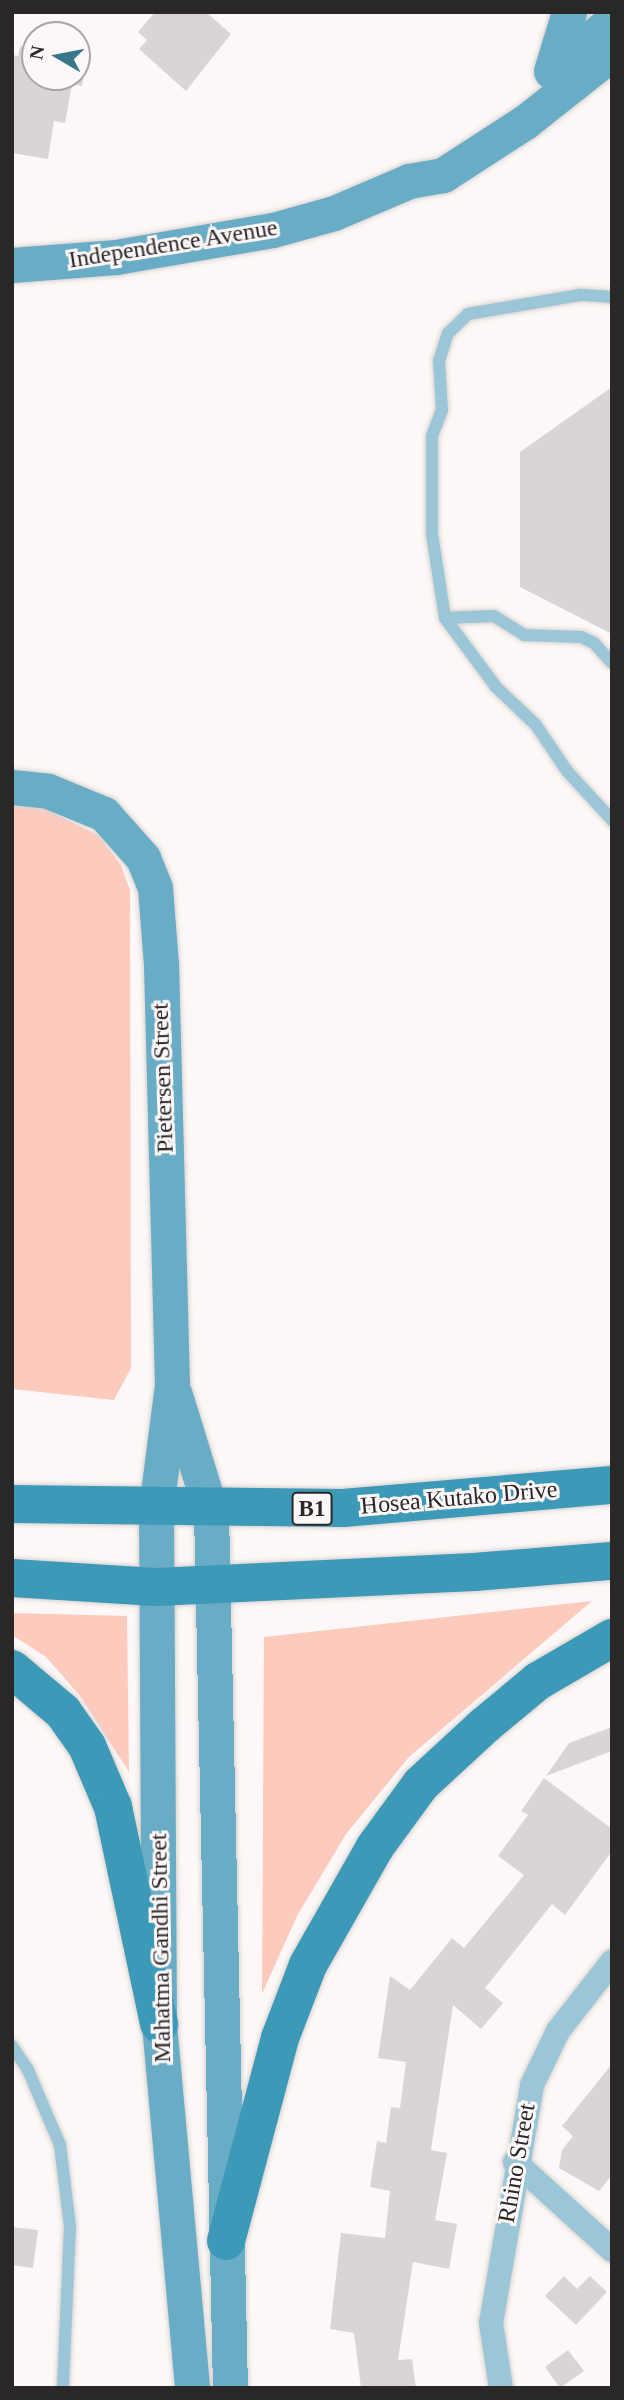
<!DOCTYPE html>
<style>
body{margin:0}
#map{position:relative;width:624px;height:2400px;overflow:hidden;background:#fdf8f7;font-family:Georgia,serif}
div>[style]{position:absolute}
.green>*{inset:0;background:#fccbbe}
.building>*{inset:0;background:#dad5d4}
.roads{filter:drop-shadow(0 0 2px #d7d3d2) drop-shadow(0 0 2px #d7d3d2)}
.lane>*{height:12px;margin:-6px;padding:0 6px;transform-origin:6px;border-radius:6px;background:#9bc6d7}
.street>*{height:24px;margin:-12px;padding:0 12px;transform-origin:12px;border-radius:12px;background:#9bc6d7}
.secondary>*{height:35px;margin:-17.5px;padding:0 17.5px;transform-origin:17.5px;border-radius:17.5px;background:#69acc5}
.primary>*{height:38px;margin:-19px;padding:0 19px;transform-origin:19px;border-radius:19px;background:#3d99b8}
span{translate:-50% -50%;white-space:nowrap;text-align:center;line-height:1.15;-webkit-text-stroke:6px #fdf8f7;paint-order:stroke}
.shield-label span{padding:2px 5px;background:#fdf8f7;border:2px solid;border-radius:5px;-webkit-text-stroke-width:0}
.shield-label{font-size:23px;color:#2a2827;font-weight:700}
.street-label{font-size:24px;color:#2a2827}
.frame{position:absolute;inset:0;border:14px solid #2a2827;pointer-events:none}
.north{position:absolute;left:21px;top:21px;width:70px;height:70px;box-sizing:border-box;background:#fdf8f7;border:2px solid #a9a5a4;border-radius:50%;rotate:280deg;font-size:19px;font-weight:700;line-height:28px;text-align:center;color:#2a2827}
.north::after{content:'';display:block;margin:auto;width:24px;height:32px;background:#38768c;clip-path:polygon(50% 0,100% 100%,50% 72%,0 100%)}
</style>
<div id="map">
<div class="green">
<i style="clip-path:polygon(12px 806px,41px 807px,98px 835px,121px 865px,130px 890px,131px 1368px,114px 1400px,12px 1389px)"></i>
<i style="clip-path:polygon(592px 1601px,409px 1757px,346px 1834px,297px 1916px,262px 1994px,264px 1637px)"></i>
<i style="clip-path:polygon(12px 1613px,127px 1616px,129px 1772px,80px 1696px,46px 1657px,12px 1635px)"></i>
</div>
<div class="building">
<i style="clip-path:polygon(155px 12px,206px 12px,231px 34px,186px 91px,139px 49px,147px 40px,138px 32px)"></i>
<i style="clip-path:polygon(20px 46px,35px 49px,35px 77px,77px 77px,77px 56px,87px 58px,82px 86px,72px 84px,65px 123px,54px 121px,48px 159px,12px 153px,12px 55px,18px 56px)"></i>
<i style="clip-path:polygon(612px 387px,612px 634px,520px 587px,520px 452px)"></i>
<i style="clip-path:polygon(612px 1727px,612px 1751px,546px 1776px,569px 1743px)"></i>
<i style="clip-path:polygon(544px 1778px,612px 1829px,612px 1851px,565px 1915px,552px 1904px,485px 1988px,503px 2003px,481px 2029px,453px 2005px,431px 2150px,447px 2153px,435px 2220px,457px 2224px,449px 2269px,413px 2262px,398px 2360px,412px 2359px,416px 2388px,361px 2388px,354px 2333px,330px 2329px,341px 2233px,385px 2238px,390px 2191px,370px 2187px,377px 2141px,386px 2143px,391px 2107px,400px 2108px,406px 2062px,378px 2058px,390px 1976px,410px 1990px,452px 1938px,464px 1948px,524px 1875px,498px 1856px,528px 1815px,521px 1811px)"></i>
<i style="clip-path:polygon(612px 2064px,612px 2175px,599px 2191px,559px 2168px,562px 2150px,573px 2136px,562px 2126px)"></i>
<i style="clip-path:polygon(12px 2227px,38px 2230px,33px 2268px,12px 2265px)"></i>
<i style="clip-path:polygon(564px 2276px,577px 2289px,590px 2276px,607px 2292px,576px 2325px,545px 2296px)"></i>
<i style="clip-path:polygon(568px 2350px,584px 2371px,560px 2388px,545px 2367px)"></i>
</div>
<div class="roads">
<div class="lane">
<i style="left:612px;top:297px;width:32px;rotate:-176deg"></i>
<i style="left:580px;top:295px;width:114px;rotate:170.4deg"></i>
<i style="left:468px;top:314px;width:28px;rotate:136deg"></i>
<i style="left:448px;top:333px;width:28px;rotate:108deg"></i>
<i style="left:439px;top:360px;width:50px;rotate:86.6deg"></i>
<i style="left:442px;top:410px;width:28px;rotate:111deg"></i>
<i style="left:432px;top:436px;width:98px;rotate:90deg"></i>
<i style="left:432px;top:534px;width:85px;rotate:81.2deg"></i>
<i style="left:445px;top:618px;width:86px;rotate:53.5deg"></i>
<i style="left:496px;top:687px;width:55px;rotate:43.5deg"></i>
<i style="left:536px;top:725px;width:55px;rotate:56deg"></i>
<i style="left:567px;top:771px;width:67px;rotate:47.4deg"></i>
<i style="left:445px;top:618px;width:49px;rotate:-2.3deg"></i>
<i style="left:494px;top:616px;width:36px;rotate:32deg"></i>
<i style="left:524px;top:635px;width:57px;rotate:2deg"></i>
<i style="left:581px;top:637px;width:14px;rotate:25deg"></i>
<i style="left:594px;top:643px;width:27px;rotate:48deg"></i>
<i style="left:12px;top:2046px;width:29px;rotate:56deg"></i>
<i style="left:28px;top:2070px;width:82px;rotate:66.9deg"></i>
<i style="left:60px;top:2145px;width:82px;rotate:83deg"></i>
<i style="left:70px;top:2226px;width:162px;rotate:92.5deg"></i>
</div>
<div class="street">
<i style="left:515px;top:2162px;width:131px;rotate:42.2deg"></i>
<i style="left:501px;top:2388px;width:66px;rotate:-98.7deg"></i>
<i style="left:491px;top:2323px;width:242px;rotate:-80.2deg"></i>
<i style="left:532px;top:2085px;width:60px;rotate:-64.3deg"></i>
<i style="left:558px;top:2031px;width:88px;rotate:-52deg"></i>
</div>
<div class="secondary">
<i style="left:564px;top:61px;width:62px;rotate:-39.8deg"></i>
<i style="left:551px;top:71px;width:62px;rotate:-73deg"></i>
<i style="left:12px;top:265px;width:104px;rotate:-4.4deg"></i>
<i style="left:116px;top:257px;width:159px;rotate:-9.8deg"></i>
<i style="left:273px;top:230px;width:63px;rotate:-15.6deg"></i>
<i style="left:334px;top:213px;width:82px;rotate:-23.1deg"></i>
<i style="left:409px;top:181px;width:35px;rotate:-10deg"></i>
<i style="left:443px;top:175px;width:98px;rotate:-32.9deg"></i>
<i style="left:525px;top:122px;width:111px;rotate:-38.4deg"></i>
<i style="left:12px;top:787px;width:36px;rotate:6deg"></i>
<i style="left:48px;top:791px;width:61px;rotate:22.3deg"></i>
<i style="left:104px;top:814px;width:59px;rotate:48.4deg"></i>
<i style="left:143px;top:858px;width:32px;rotate:68deg"></i>
<i style="left:155px;top:888px;width:76px;rotate:85.5deg"></i>
<i style="left:161px;top:964px;width:421px;rotate:88.5deg"></i>
<i style="left:172px;top:1385px;width:124px;rotate:97.4deg"></i>
<i style="left:156px;top:1508px;width:516px;rotate:89.67deg"></i>
<i style="left:159px;top:2024px;width:365px;rotate:84.8deg"></i>
<i style="left:175px;top:1395px;width:122px;rotate:72.9deg"></i>
<i style="left:211px;top:1512px;width:876px;rotate:88.76deg"></i>
</div>
<div class="primary">
<i style="left:12px;top:1504px;width:331px;rotate:0.7deg"></i>
<i style="left:343px;top:1508px;width:270px;rotate:-4.9deg"></i>
<i style="left:12px;top:1578px;width:144px;rotate:3.6deg"></i>
<i style="left:156px;top:1587px;width:318px;rotate:-2.7deg"></i>
<i style="left:474px;top:1572px;width:138px;rotate:-4.6deg"></i>
<i style="left:12px;top:1669px;width:67px;rotate:40.1deg"></i>
<i style="left:63px;top:1712px;width:42px;rotate:54.8deg"></i>
<i style="left:87px;top:1746px;width:66px;rotate:66.9deg"></i>
<i style="left:113px;top:1807px;width:222px;rotate:78deg"></i>
<i style="left:226px;top:2241px;width:210px;rotate:-75.1deg"></i>
<i style="left:280px;top:2038px;width:78px;rotate:-69deg"></i>
<i style="left:308px;top:1965px;width:136px;rotate:-60.4deg"></i>
<i style="left:375px;top:1847px;width:78px;rotate:-53.9deg"></i>
<i style="left:421px;top:1784px;width:87px;rotate:-42.7deg"></i>
<i style="left:485px;top:1725px;width:69px;rotate:-39.7deg"></i>
<i style="left:538px;top:1681px;width:86px;rotate:-30.2deg"></i>
</div>
</div>
<div class="shield-label">
<span style="left:312px;top:1509px">B1</span>
</div>
<div class="street-label">
<span style="left:173px;top:244px;rotate:-9deg">Independence Avenue</span>
<span style="left:163px;top:1078px;rotate:-92deg">Pietersen Street</span>
<span style="left:459px;top:1498px;rotate:-5deg">Hosea Kutako Drive</span>
<span style="left:161px;top:1948px;rotate:-91deg">Mahatma Gandhi Street</span>
<span style="left:517px;top:2163px;rotate:-80deg">Rhino Street</span>
</div>
<div class="frame"></div>
<div class="north">N</div>
</div>
